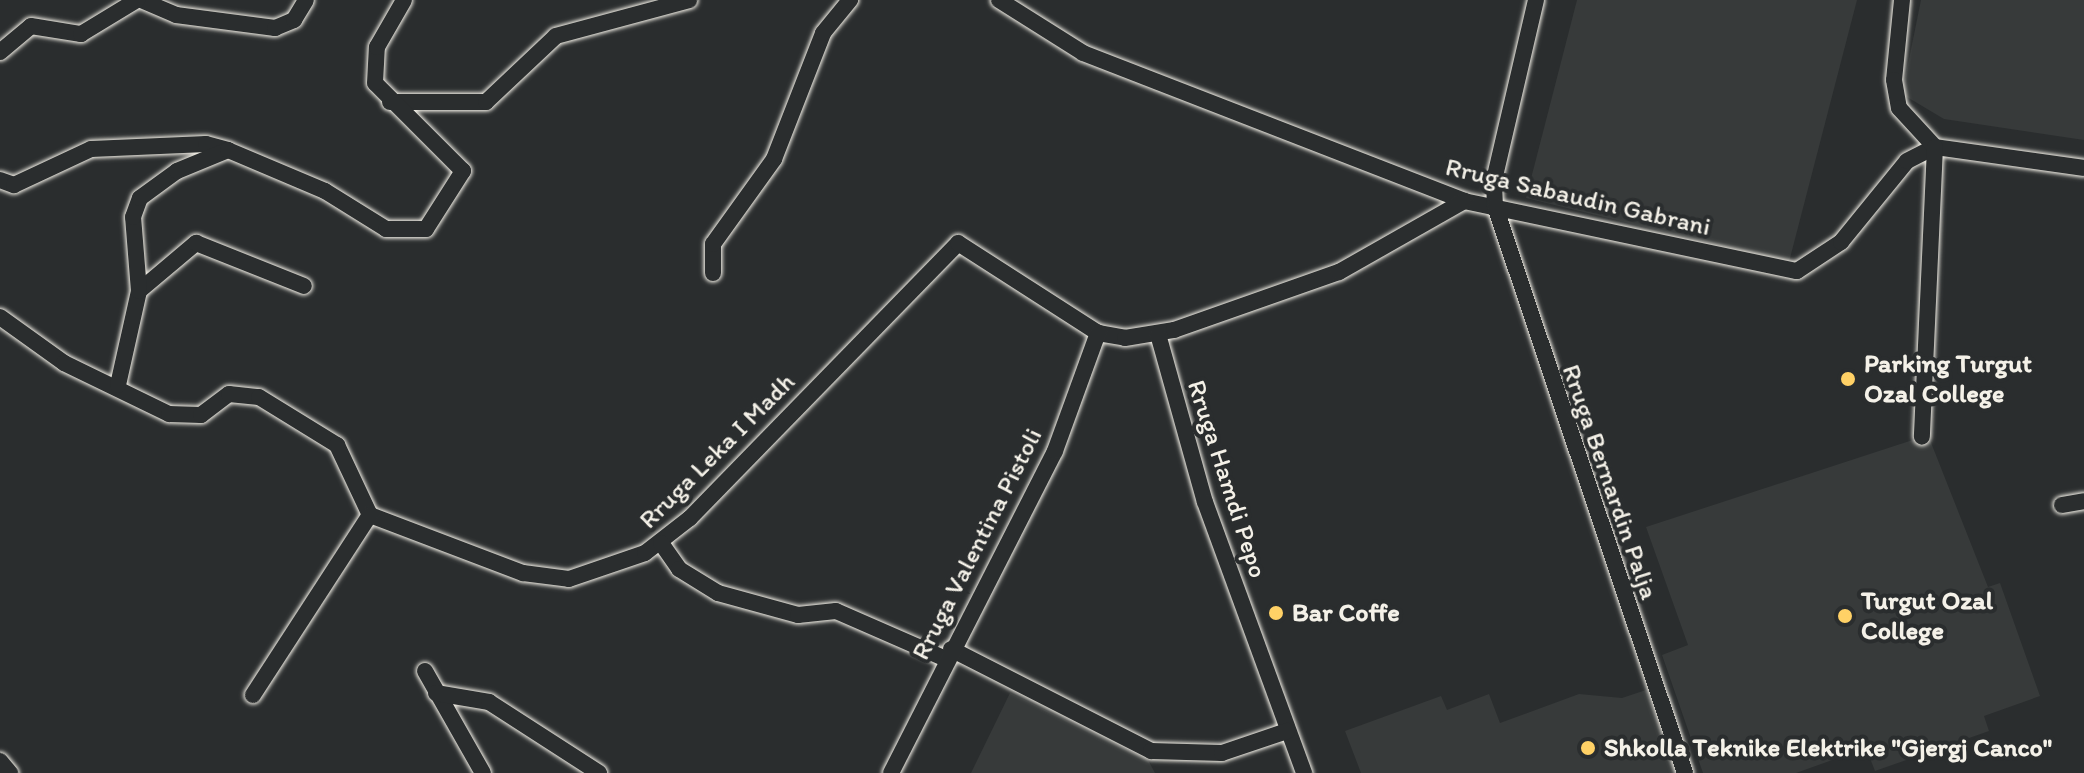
<!DOCTYPE html>
<style>
body{margin:0}
#map{position:relative;width:2084px;height:773px;overflow:hidden;background:#2a2d2e;font-family:Itim,sans-serif}
div>[style]{position:absolute}
.built>*{inset:0;background:#373a3a}
.roads{filter:drop-shadow(0 0 2px #f4f1e8) drop-shadow(0 0 2px #f4f1e8)}
.street>*{height:16px;margin:-8px;padding:0 8px;transform-origin:8px;border-radius:8px;background:#2a2d2e}
.dots>*{width:22px;height:22px;translate:-50% -50%;box-sizing:border-box;border:4px solid #2a2d2e;border-radius:50%}
span{translate:-50% -50%;white-space:nowrap;text-align:center;line-height:1.15;-webkit-text-stroke:8px #2a2d2e;paint-order:stroke}
.street-label{font-size:26px;color:#f4f1e8}
.poi-label{font-size:26px;color:#f4f1e8;font-weight:700}
.left{translate:0 -50%;text-align:left}
</style>
<div id="map">
<div class="built">
<i style="clip-path:polygon(1577px 0,1857px 0,1789px 262px,1526px 198px)"></i>
<i style="clip-path:polygon(1921px 0,2084px 0,2084px 140px,1944px 119px,1902px 94px)"></i>
<i style="clip-path:polygon(1928px 435px,1988px 587px,2000px 583px,2040px 696px,1984px 716px,1989px 731px,1875px 771px,1866px 748px,1796px 773px,1703px 773px,1662px 655px,1688px 645px,1646px 527px)"></i>
<i style="clip-path:polygon(1646px 690px,1676px 773px,1361px 773px,1345px 731px,1441px 696px,1447px 710px,1489px 694px,1500px 723px,1579px 694px,1622px 698px)"></i>
<i style="clip-path:polygon(1010px 693px,1148px 760px,1155px 773px,971px 773px)"></i>
</div>
<div class="roads">
<div class="street">
<i style="left:141px;top:0;width:38px;rotate:23deg"></i>
<i style="left:176px;top:15px;width:100px;rotate:7.5deg"></i>
<i style="left:275px;top:28px;width:21px;rotate:-23deg"></i>
<i style="left:294px;top:20px;width:23px;rotate:-59deg"></i>
<i style="left:999px;top:0;width:99px;rotate:32.2deg"></i>
<i style="left:1083px;top:53px;width:409px;rotate:21.2deg"></i>
<i style="left:1464px;top:201px;width:340px;rotate:11.9deg"></i>
<i style="left:1797px;top:271px;width:53px;rotate:-33.4deg"></i>
<i style="left:1841px;top:242px;width:104px;rotate:-50.8deg"></i>
<i style="left:1907px;top:161px;width:31px;rotate:-27deg"></i>
<i style="left:1935px;top:147px;width:150px;rotate:8deg"></i>
<i style="left:1536px;top:0;width:185px;rotate:103.1deg"></i>
<i style="left:1494px;top:180px;width:26px;rotate:88deg"></i>
<i style="left:1495px;top:206px;width:598px;rotate:71.47deg"></i>
<i style="left:1902px;top:0;width:80px;rotate:95.7deg"></i>
<i style="left:1894px;top:80px;width:28px;rotate:80deg"></i>
<i style="left:1899px;top:108px;width:53px;rotate:47.3deg"></i>
<i style="left:1935px;top:147px;width:290px;rotate:92.6deg"></i>
<i style="left:0;top:52px;width:40px;rotate:-40deg"></i>
<i style="left:31px;top:26px;width:51px;rotate:9.1deg"></i>
<i style="left:81px;top:34px;width:66px;rotate:-31.3deg"></i>
<i style="left:390px;top:102px;width:96px"></i>
<i style="left:486px;top:102px;width:96px;rotate:-43.3deg"></i>
<i style="left:556px;top:36px;width:138px;rotate:-15.1deg"></i>
<i style="left:0;top:180px;width:15px;rotate:20deg"></i>
<i style="left:14px;top:185px;width:85px;rotate:-25.1deg"></i>
<i style="left:91px;top:149px;width:115px;rotate:-2.5deg"></i>
<i style="left:206px;top:144px;width:23px;rotate:15deg"></i>
<i style="left:713px;top:273px;width:29px;rotate:-90deg"></i>
<i style="left:713px;top:244px;width:105px;rotate:-54.3deg"></i>
<i style="left:774px;top:159px;width:135px;rotate:-68.7deg"></i>
<i style="left:823px;top:33px;width:43px;rotate:-50.7deg"></i>
<i style="left:139px;top:291px;width:75px;rotate:-40.1deg"></i>
<i style="left:196px;top:243px;width:116px;rotate:21.7deg"></i>
<i style="left:0;top:317px;width:79px;rotate:35.7deg"></i>
<i style="left:64px;top:363px;width:117px;rotate:25.9deg"></i>
<i style="left:169px;top:414px;width:32px;rotate:2deg"></i>
<i style="left:201px;top:415px;width:35px;rotate:-37deg"></i>
<i style="left:229px;top:394px;width:30px;rotate:6deg"></i>
<i style="left:259px;top:397px;width:92px;rotate:31.6deg"></i>
<i style="left:337px;top:445px;width:77px;rotate:64.8deg"></i>
<i style="left:370px;top:515px;width:164px;rotate:20.8deg"></i>
<i style="left:523px;top:573px;width:46px;rotate:7.4deg"></i>
<i style="left:569px;top:579px;width:80px;rotate:-18.9deg"></i>
<i style="left:645px;top:553px;width:57px;rotate:-37.9deg"></i>
<i style="left:690px;top:518px;width:384px;rotate:-45.7deg"></i>
<i style="left:958px;top:243px;width:166px;rotate:32.7deg"></i>
<i style="left:1098px;top:333px;width:27px;rotate:10deg"></i>
<i style="left:1125px;top:338px;width:50px;rotate:-9.3deg"></i>
<i style="left:1174px;top:330px;width:175px;rotate:-19.4deg"></i>
<i style="left:1339px;top:272px;width:144px;rotate:-29.6deg"></i>
<i style="left:1158px;top:334px;width:174px;rotate:74.4deg"></i>
<i style="left:1205px;top:502px;width:289px;rotate:69.9deg"></i>
<i style="left:118px;top:385px;width:96px;rotate:-77.4deg"></i>
<i style="left:139px;top:291px;width:74px;rotate:-94.6deg"></i>
<i style="left:133px;top:217px;width:20px;rotate:-70deg"></i>
<i style="left:140px;top:198px;width:46px;rotate:-36.1deg"></i>
<i style="left:177px;top:171px;width:55px;rotate:-22.4deg"></i>
<i style="left:228px;top:150px;width:105px;rotate:22.9deg"></i>
<i style="left:325px;top:191px;width:72px;rotate:31.9deg"></i>
<i style="left:386px;top:229px;width:40px"></i>
<i style="left:426px;top:229px;width:69px;rotate:-57.5deg"></i>
<i style="left:463px;top:171px;width:124px;rotate:-135deg"></i>
<i style="left:375px;top:83px;width:36px;rotate:-87deg"></i>
<i style="left:377px;top:47px;width:54px;rotate:-60.1deg"></i>
<i style="left:2062px;top:505px;width:22px;rotate:-10deg"></i>
<i style="left:661px;top:543px;width:32px;rotate:55deg"></i>
<i style="left:679px;top:569px;width:46px;rotate:31.6deg"></i>
<i style="left:718px;top:593px;width:83px;rotate:15.4deg"></i>
<i style="left:798px;top:615px;width:38px;rotate:-6deg"></i>
<i style="left:836px;top:611px;width:120px;rotate:23.6deg"></i>
<i style="left:951px;top:649px;width:225px;rotate:27deg"></i>
<i style="left:1151px;top:751px;width:71px;rotate:1.6deg"></i>
<i style="left:1222px;top:753px;width:69px;rotate:-18.7deg"></i>
<i style="left:425px;top:671px;width:117px;rotate:60.4deg"></i>
<i style="left:436px;top:693px;width:54px;rotate:9.6deg"></i>
<i style="left:489px;top:702px;width:131px;rotate:32.8deg"></i>
<i style="left:253px;top:695px;width:215px;rotate:-57deg"></i>
<i style="left:0;top:761px;width:16px;rotate:50deg"></i>
<i style="left:891px;top:773px;width:361px;rotate:-63deg"></i>
<i style="left:1055px;top:451px;width:126px;rotate:-70deg"></i>
</div>
</div>
<div class="dots">
<i style="left:1848px;top:379px;background:#ffd166"></i>
<i style="left:1276px;top:613px;background:#ffd166"></i>
<i style="left:1845px;top:616px;background:#ffd166"></i>
<i style="left:1588px;top:748px;background:#ffd166"></i>
</div>
<div class="street-label">
<span style="left:1578px;top:197px;rotate:13deg">Rruga Sabaudin Gabrani</span>
<span style="left:717px;top:451px;rotate:-45deg">Rruga Leka I Madh</span>
<span style="left:1227px;top:479px;rotate:72deg">Rruga Hamdi Pepo</span>
<span style="left:1610px;top:482px;rotate:71deg">Rruga Bernardin Palja</span>
<span style="left:977px;top:544px;rotate:-63deg">Rruga Valentina Pistoli</span>
</div>
<div class="poi-label">
<span class="left" style="left:1864px;top:379px">Parking Turgut<br>Ozal College</span>
<span class="left" style="left:1861px;top:616px">Turgut Ozal<br>College</span>
<span class="left" style="left:1292px;top:613px">Bar Coffe</span>
<span class="left" style="left:1604px;top:748px">Shkolla Teknike Elektrike "Gjergj Canco"</span>
</div>
</div>
